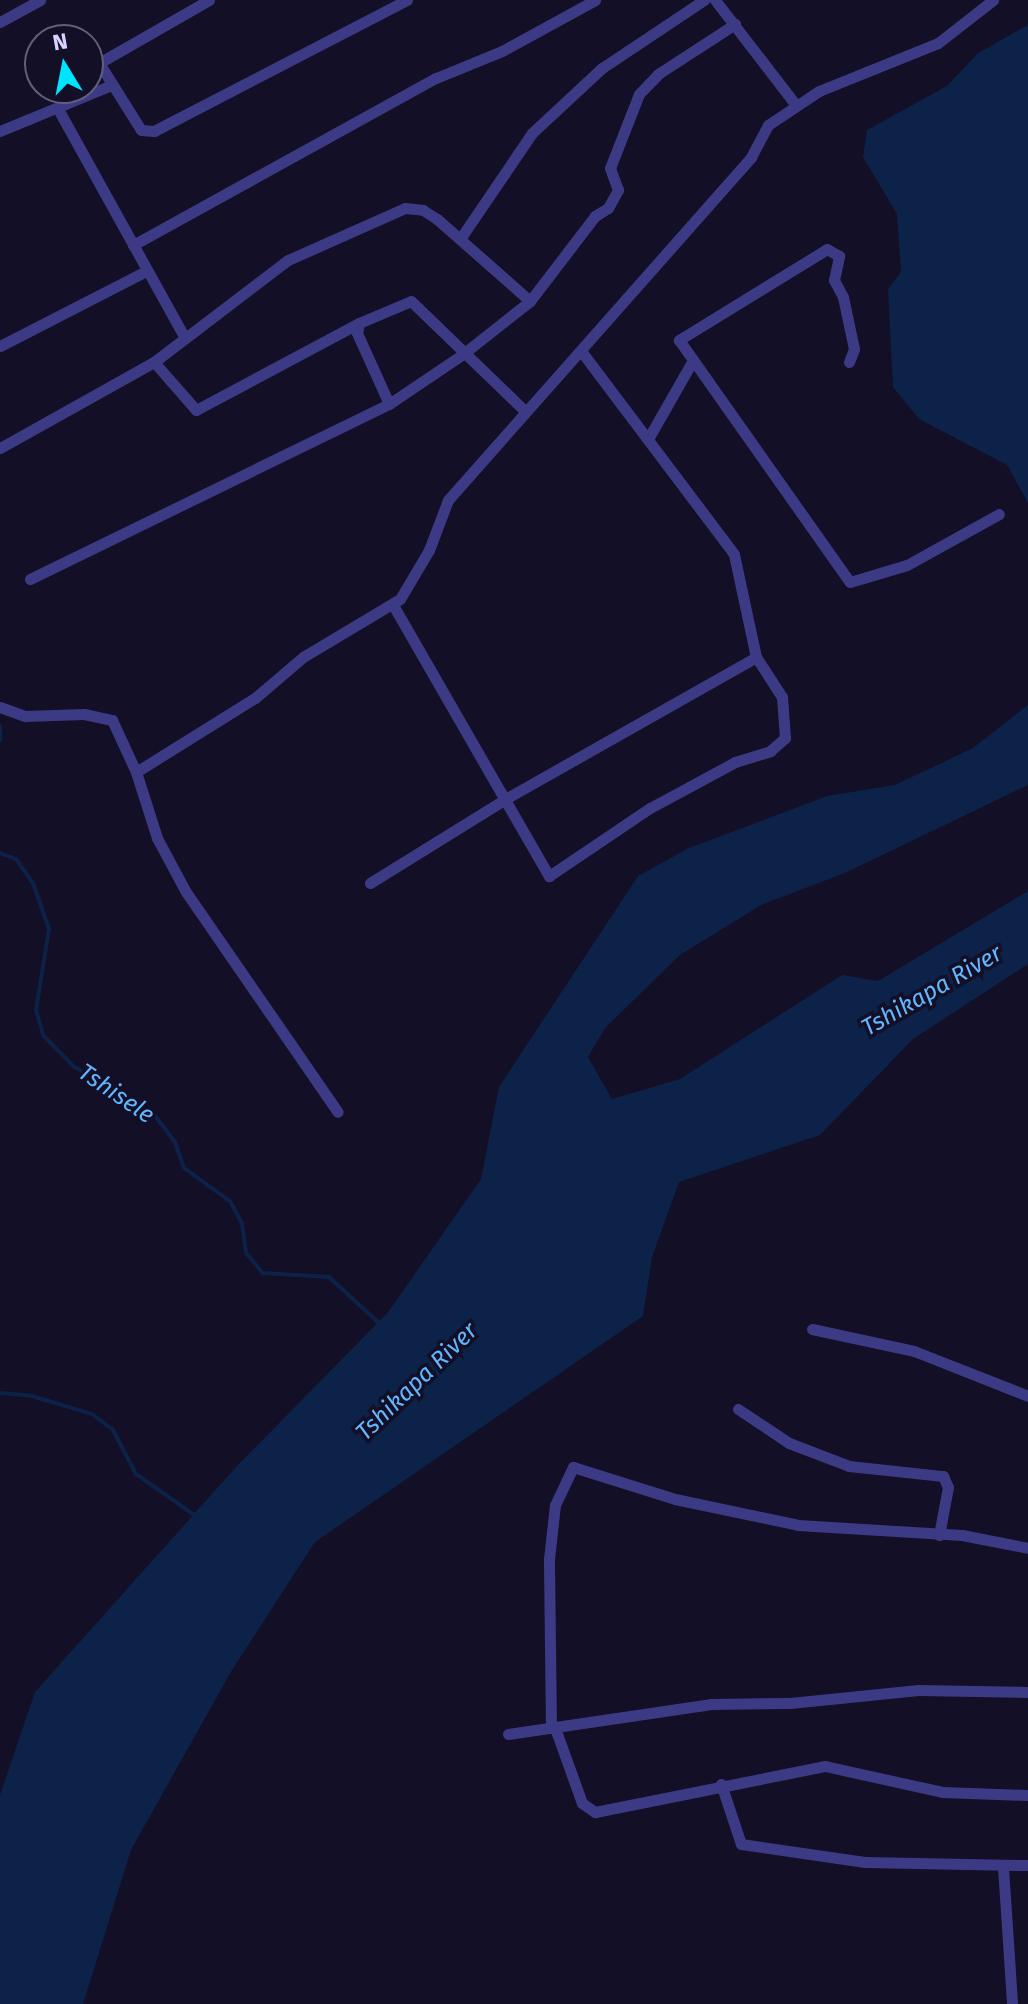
<!DOCTYPE html>
<style>
body{margin:0}
#map{position:relative;width:1028px;height:2004px;overflow:hidden;background:#130f26;font-family:"Fira Sans",sans-serif}
div>[style]{position:absolute}
.water>*{inset:0;background:#0c2248}
.stream>*{height:4px;margin:-2px;padding:0 2px;transform-origin:2px;border-radius:2px;background:#0c2248}
.street>*{height:11px;margin:-5.5px;padding:0 5.5px;transform-origin:5.5px;border-radius:5.5px;background:#3d3a85}
span{translate:-50% -50%;white-space:nowrap;text-align:center;line-height:1.15;-webkit-text-stroke:7px #130f26;paint-order:stroke}
.water-label{font-size:24px;color:#62b6ff;font-style:italic}
.north{position:absolute;left:24px;top:24px;width:80px;height:80px;box-sizing:border-box;background:#130f26;border:2px solid #625e7d;border-radius:50%;rotate:350deg;font-size:22px;font-weight:700;line-height:32px;text-align:center;color:#d9d4ff}
.north::after{content:'';display:block;margin:auto;width:28px;height:36px;background:#00e5ff;clip-path:polygon(50% 0,100% 100%,50% 72%,0 100%)}
</style>
<div id="map">
<div class="water">
<i style="clip-path:polygon(1028px 25px,1028px 503px,1007px 465px,919px 419px,893px 387px,888px 289px,901px 272px,897px 214px,863px 157px,867px 130px,947px 86px,978px 53px)"></i>
<i style="clip-path:polygon(1028px 705px,1028px 785px,845px 873px,761px 905px,680px 955px,605px 1028px,588px 1057px,612px 1099px,680px 1079px,842px 975px,878px 981px,1028px 891px,1028px 964px,913px 1039px,820px 1135px,679px 1182px,652px 1257px,643px 1316px,315px 1542px,232px 1670px,131px 1850px,83px 2004px,0 2004px,0 1795px,35px 1692px,236px 1467px,389px 1311px,481px 1179px,499px 1087px,638px 876px,689px 848px,827px 796px,895px 785px,973px 748px)"></i>
</div>
<div class="stream">
<i style="left:0;top:726px;width:14px;rotate:90deg"></i>
<i style="left:0;top:853px;width:17px;rotate:21deg"></i>
<i style="left:16px;top:859px;width:29px;rotate:55deg"></i>
<i style="left:33px;top:883px;width:49px;rotate:70.8deg"></i>
<i style="left:49px;top:929px;width:82px;rotate:99.1deg"></i>
<i style="left:36px;top:1010px;width:26px;rotate:74deg"></i>
<i style="left:43px;top:1035px;width:43px;rotate:45.9deg"></i>
<i style="left:73px;top:1066px;width:93px;rotate:30.4deg"></i>
<i style="left:153px;top:1113px;width:36px;rotate:53deg"></i>
<i style="left:175px;top:1142px;width:28px;rotate:71deg"></i>
<i style="left:184px;top:1168px;width:57px;rotate:35.7deg"></i>
<i style="left:230px;top:1201px;width:26px;rotate:62deg"></i>
<i style="left:242px;top:1224px;width:29px;rotate:82deg"></i>
<i style="left:246px;top:1253px;width:26px;rotate:50deg"></i>
<i style="left:263px;top:1273px;width:66px;rotate:3.5deg"></i>
<i style="left:329px;top:1277px;width:69px;rotate:42.7deg"></i>
<i style="left:0;top:1393px;width:32px;rotate:5deg"></i>
<i style="left:32px;top:1396px;width:63px;rotate:16.7deg"></i>
<i style="left:92px;top:1414px;width:26px;rotate:37deg"></i>
<i style="left:113px;top:1430px;width:50px;rotate:62.4deg"></i>
<i style="left:136px;top:1474px;width:75px;rotate:35.2deg"></i>
</div>
<div class="street">
<i style="left:209px;top:0;width:127px;rotate:150.2deg"></i>
<i style="left:99px;top:63px;width:79px;rotate:57.9deg"></i>
<i style="left:141px;top:130px;width:13px;rotate:4deg"></i>
<i style="left:154px;top:131px;width:285px;rotate:-27.4deg"></i>
<i style="left:715px;top:0;width:133px;rotate:52.4deg"></i>
<i style="left:0;top:22px;width:46px;rotate:-28.8deg"></i>
<i style="left:58px;top:109px;width:262px;rotate:61deg"></i>
<i style="left:0;top:131px;width:118px;rotate:-22.4deg"></i>
<i style="left:460px;top:239px;width:128px;rotate:-55.8deg"></i>
<i style="left:532px;top:133px;width:96px;rotate:-42.9deg"></i>
<i style="left:602px;top:68px;width:123px;rotate:-33.7deg"></i>
<i style="left:133px;top:245px;width:346px;rotate:-28.9deg"></i>
<i style="left:436px;top:78px;width:71px;rotate:-22.2deg"></i>
<i style="left:502px;top:51px;width:106px;rotate:-28.7deg"></i>
<i style="left:359px;top:323px;width:10px;rotate:101deg"></i>
<i style="left:357px;top:333px;width:78px;rotate:65.7deg"></i>
<i style="left:0;top:346px;width:164px;rotate:-27.2deg"></i>
<i style="left:154px;top:362px;width:64px;rotate:48.8deg"></i>
<i style="left:196px;top:410px;width:185px;rotate:-28.1deg"></i>
<i style="left:359px;top:323px;width:56px;rotate:-22.9deg"></i>
<i style="left:411px;top:301px;width:156px;rotate:44deg"></i>
<i style="left:849px;top:362px;width:14px;rotate:-69deg"></i>
<i style="left:854px;top:349px;width:53px;rotate:-101.9deg"></i>
<i style="left:843px;top:297px;width:19px;rotate:-118deg"></i>
<i style="left:834px;top:280px;width:25px;rotate:-78deg"></i>
<i style="left:839px;top:256px;width:14px;rotate:-150deg"></i>
<i style="left:827px;top:249px;width:174px;rotate:148.4deg"></i>
<i style="left:679px;top:340px;width:296px;rotate:54.8deg"></i>
<i style="left:850px;top:582px;width:59px;rotate:-16.6deg"></i>
<i style="left:907px;top:565px;width:105px;rotate:-29deg"></i>
<i style="left:648px;top:439px;width:91px;rotate:-60.3deg"></i>
<i style="left:0;top:448px;width:176px;rotate:-29.2deg"></i>
<i style="left:154px;top:362px;width:168px;rotate:-37.3deg"></i>
<i style="left:288px;top:260px;width:128px;rotate:-24deg"></i>
<i style="left:405px;top:208px;width:18px;rotate:6deg"></i>
<i style="left:423px;top:210px;width:17px;rotate:33deg"></i>
<i style="left:437px;top:219px;width:124px;rotate:41.4deg"></i>
<i style="left:30px;top:579px;width:399px;rotate:-26deg"></i>
<i style="left:389px;top:404px;width:89px;rotate:-34deg"></i>
<i style="left:463px;top:354px;width:85px;rotate:-38.3deg"></i>
<i style="left:530px;top:301px;width:107px;rotate:-52.6deg"></i>
<i style="left:595px;top:216px;width:15px;rotate:-32deg"></i>
<i style="left:608px;top:208px;width:21px;rotate:-61deg"></i>
<i style="left:618px;top:190px;width:23px;rotate:-110deg"></i>
<i style="left:610px;top:168px;width:79px;rotate:-68.6deg"></i>
<i style="left:639px;top:94px;width:28px;rotate:-46deg"></i>
<i style="left:658px;top:74px;width:92px;rotate:-33deg"></i>
<i style="left:393px;top:605px;width:313px;rotate:60.1deg"></i>
<i style="left:549px;top:876px;width:122px;rotate:-34deg"></i>
<i style="left:650px;top:808px;width:97px;rotate:-28.4deg"></i>
<i style="left:735px;top:762px;width:37px;rotate:-17deg"></i>
<i style="left:770px;top:751px;width:20px;rotate:-41deg"></i>
<i style="left:785px;top:738px;width:41px;rotate:-94.2deg"></i>
<i style="left:782px;top:697px;width:48px;rotate:-123deg"></i>
<i style="left:756px;top:657px;width:105px;rotate:-102.1deg"></i>
<i style="left:734px;top:554px;width:254px;rotate:-127deg"></i>
<i style="left:0;top:707px;width:27px;rotate:20deg"></i>
<i style="left:25px;top:716px;width:59px;rotate:-1.9deg"></i>
<i style="left:84px;top:714px;width:29px;rotate:12deg"></i>
<i style="left:112px;top:720px;width:57px;rotate:65.2deg"></i>
<i style="left:136px;top:772px;width:69px;rotate:72.3deg"></i>
<i style="left:157px;top:838px;width:61px;rotate:61.8deg"></i>
<i style="left:186px;top:892px;width:267px;rotate:55.4deg"></i>
<i style="left:136px;top:772px;width:140px;rotate:-31.9deg"></i>
<i style="left:255px;top:698px;width:63px;rotate:-40.5deg"></i>
<i style="left:303px;top:657px;width:113px;rotate:-30.9deg"></i>
<i style="left:400px;top:599px;width:57px;rotate:-59.4deg"></i>
<i style="left:429px;top:550px;width:53px;rotate:-69.2deg"></i>
<i style="left:448px;top:500px;width:458px;rotate:-48.5deg"></i>
<i style="left:751px;top:157px;width:36px;rotate:-62deg"></i>
<i style="left:768px;top:125px;width:61px;rotate:-33.7deg"></i>
<i style="left:819px;top:91px;width:128px;rotate:-22deg"></i>
<i style="left:938px;top:43px;width:70px;rotate:-38deg"></i>
<i style="left:370px;top:883px;width:161px;rotate:-31.8deg"></i>
<i style="left:507px;top:798px;width:286px;rotate:-29.5deg"></i>
<i style="left:812px;top:1329px;width:104px;rotate:12.2deg"></i>
<i style="left:914px;top:1351px;width:123px;rotate:21.5deg"></i>
<i style="left:738px;top:1409px;width:61px;rotate:33.7deg"></i>
<i style="left:789px;top:1443px;width:64px;rotate:21deg"></i>
<i style="left:849px;top:1466px;width:95px;rotate:6.1deg"></i>
<i style="left:943px;top:1476px;width:12px;rotate:66deg"></i>
<i style="left:948px;top:1487px;width:49px;rotate:100.6deg"></i>
<i style="left:551px;top:1728px;width:169px;rotate:-90.7deg"></i>
<i style="left:549px;top:1559px;width:54px;rotate:-83.7deg"></i>
<i style="left:555px;top:1505px;width:42px;rotate:-64.7deg"></i>
<i style="left:573px;top:1467px;width:107px;rotate:17.4deg"></i>
<i style="left:675px;top:1499px;width:126px;rotate:11.9deg"></i>
<i style="left:798px;top:1525px;width:164px;rotate:3.5deg"></i>
<i style="left:962px;top:1535px;width:67px;rotate:11.1deg"></i>
<i style="left:555px;top:1728px;width:80px;rotate:70.2deg"></i>
<i style="left:582px;top:1803px;width:16px;rotate:35deg"></i>
<i style="left:595px;top:1812px;width:235px;rotate:-11.3deg"></i>
<i style="left:825px;top:1766px;width:120px;rotate:12.5deg"></i>
<i style="left:942px;top:1792px;width:86px;rotate:2deg"></i>
<i style="left:508px;top:1734px;width:204px;rotate:-8.4deg"></i>
<i style="left:710px;top:1704px;width:80px;rotate:-0.7deg"></i>
<i style="left:790px;top:1703px;width:129px;rotate:-5.8deg"></i>
<i style="left:918px;top:1690px;width:110px;rotate:1deg"></i>
<i style="left:721px;top:1784px;width:63px;rotate:71.6deg"></i>
<i style="left:741px;top:1844px;width:125px;rotate:8.3deg"></i>
<i style="left:865px;top:1862px;width:163px;rotate:1.1deg"></i>
<i style="left:1003px;top:1867px;width:137px;rotate:86.2deg"></i>
</div>
<div class="water-label">
<span style="left:932px;top:991px;rotate:-30deg">Tshikapa River</span>
<span style="left:116px;top:1094px;rotate:34deg">Tshisele</span>
<span style="left:417px;top:1382px;rotate:-44deg">Tshikapa River</span>
</div>
<div class="north">N</div>
</div>
